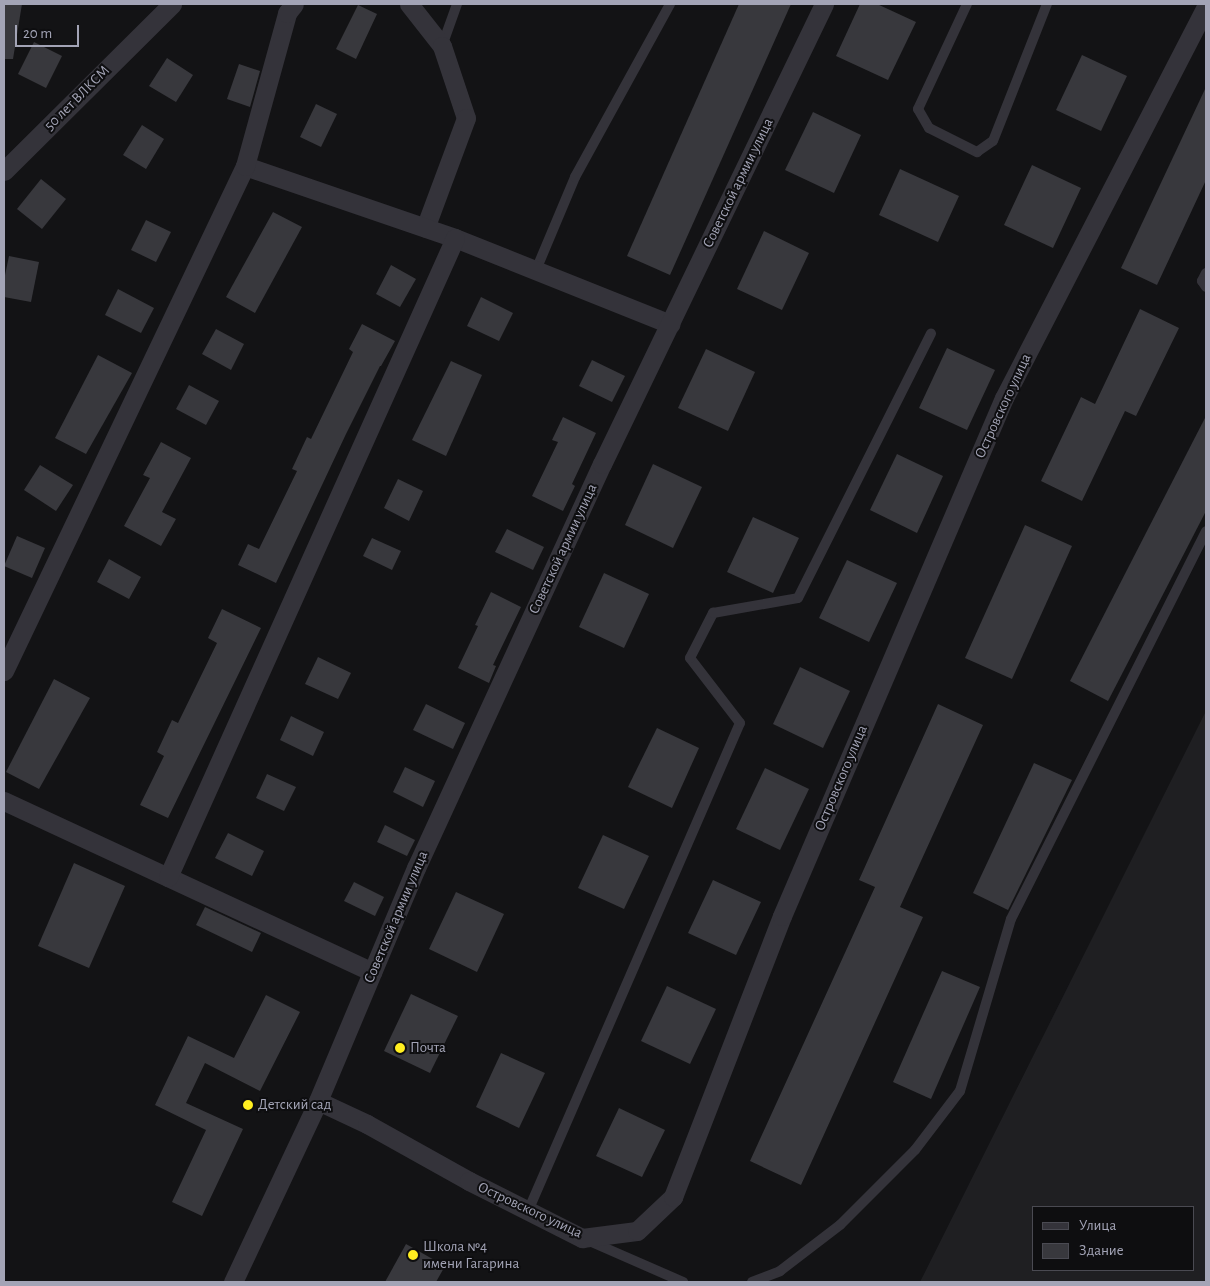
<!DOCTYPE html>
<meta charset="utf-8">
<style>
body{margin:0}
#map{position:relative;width:1210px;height:1286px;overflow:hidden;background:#131315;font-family:"Alegreya Sans",sans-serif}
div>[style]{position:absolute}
.built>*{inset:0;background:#1f1f22}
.building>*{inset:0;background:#38383d}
.lane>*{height:10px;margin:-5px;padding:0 5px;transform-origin:5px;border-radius:5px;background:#34333a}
.street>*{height:19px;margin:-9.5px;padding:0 9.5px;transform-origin:9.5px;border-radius:9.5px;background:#34333a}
.dots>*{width:14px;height:14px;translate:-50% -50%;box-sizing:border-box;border:2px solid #0e0e10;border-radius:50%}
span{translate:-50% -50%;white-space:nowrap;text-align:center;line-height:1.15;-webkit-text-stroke:4px #0e0e10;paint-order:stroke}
.street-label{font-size:15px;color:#a3a4b6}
.poi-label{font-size:15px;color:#a3a4b6}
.left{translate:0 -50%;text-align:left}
.frame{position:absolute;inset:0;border:5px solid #a3a4b6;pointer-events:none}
.legend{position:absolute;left:1032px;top:1206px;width:162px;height:65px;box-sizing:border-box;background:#0e0e10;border:1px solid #4a4a52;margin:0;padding:6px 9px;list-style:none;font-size:15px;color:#a3a4b6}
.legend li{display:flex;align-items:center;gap:10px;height:25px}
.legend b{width:25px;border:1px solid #4a4a52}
.scale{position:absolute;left:15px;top:25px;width:64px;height:22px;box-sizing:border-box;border:2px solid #a3a4b6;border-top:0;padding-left:6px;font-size:15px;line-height:18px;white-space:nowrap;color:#a3a4b6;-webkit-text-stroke:4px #0e0e10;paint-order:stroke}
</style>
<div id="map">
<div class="built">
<i style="clip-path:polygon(evenodd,1206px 711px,1206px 1282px,920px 1282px,1206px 711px,1034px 1207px,1194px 1207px,1194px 1270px,1034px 1270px,1034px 1207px)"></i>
</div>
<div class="building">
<i style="clip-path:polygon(4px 4px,22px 4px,13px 59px,4px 59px)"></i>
<i style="clip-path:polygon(739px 4px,791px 4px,670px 275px,627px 256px)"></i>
<i style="clip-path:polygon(860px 4px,877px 4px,916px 22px,888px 80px,836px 56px)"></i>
<i style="clip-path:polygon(358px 5px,377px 14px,356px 59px,336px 49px)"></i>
<i style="clip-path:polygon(34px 42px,62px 56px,46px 88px,18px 74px)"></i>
<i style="clip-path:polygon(1082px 55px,1127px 76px,1101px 131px,1056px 110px)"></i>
<i style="clip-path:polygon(167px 58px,193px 75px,176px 102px,149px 86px)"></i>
<i style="clip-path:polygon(239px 64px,260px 71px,250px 107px,227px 99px)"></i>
<i style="clip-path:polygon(1206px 87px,1206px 180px,1157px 285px,1121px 268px)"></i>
<i style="clip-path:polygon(316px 104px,337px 114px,321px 147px,300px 137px)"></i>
<i style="clip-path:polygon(813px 112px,861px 135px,834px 193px,785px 170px)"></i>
<i style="clip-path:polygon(142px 125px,164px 139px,146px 169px,123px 155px)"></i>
<i style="clip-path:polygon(1032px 165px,1081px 188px,1053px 248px,1004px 225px)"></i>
<i style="clip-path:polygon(900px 169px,959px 196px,938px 242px,879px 215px)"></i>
<i style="clip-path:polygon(41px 179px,66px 199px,42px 229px,17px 209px)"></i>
<i style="clip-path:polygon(273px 212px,302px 227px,255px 313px,226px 297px)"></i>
<i style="clip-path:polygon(146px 220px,171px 232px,156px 262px,131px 250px)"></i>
<i style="clip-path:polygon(764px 231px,809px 253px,782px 310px,737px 289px)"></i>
<i style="clip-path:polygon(9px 256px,39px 262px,31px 302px,4px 297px,4px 280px)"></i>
<i style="clip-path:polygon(391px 265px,416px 279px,400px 307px,376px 294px)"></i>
<i style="clip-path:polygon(118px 289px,154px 308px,141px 333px,105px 315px)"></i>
<i style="clip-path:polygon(481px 297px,513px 313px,499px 341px,467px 326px)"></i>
<i style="clip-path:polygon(1140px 309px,1179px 328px,1136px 416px,1125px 411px,1082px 501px,1041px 481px,1081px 397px,1095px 404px)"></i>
<i style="clip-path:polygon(362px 324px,395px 341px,381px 366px,380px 366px,346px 434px,276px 583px,238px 565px,248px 544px,259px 549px,297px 471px,292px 469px,307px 437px,311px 439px,353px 352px,349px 349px)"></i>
<i style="clip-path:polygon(216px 329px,244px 344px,231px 370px,202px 354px)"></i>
<i style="clip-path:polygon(947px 348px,995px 370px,967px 430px,919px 408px)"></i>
<i style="clip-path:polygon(706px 349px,755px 372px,728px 431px,678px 408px)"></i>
<i style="clip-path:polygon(98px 355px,132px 373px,86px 454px,55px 438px)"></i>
<i style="clip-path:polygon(592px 360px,625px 376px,612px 402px,579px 386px)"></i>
<i style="clip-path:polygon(451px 361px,482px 375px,446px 456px,412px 440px)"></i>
<i style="clip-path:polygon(189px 385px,219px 401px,206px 425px,176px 409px)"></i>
<i style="clip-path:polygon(1206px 416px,1206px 511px,1108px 701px,1070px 681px)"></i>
<i style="clip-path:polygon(563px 417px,596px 433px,572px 484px,575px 486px,563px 511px,532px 496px,558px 442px,552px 440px)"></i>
<i style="clip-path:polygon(161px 442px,191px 458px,162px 512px,176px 519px,161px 546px,124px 526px,150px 478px,143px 475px)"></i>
<i style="clip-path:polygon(897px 454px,943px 476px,917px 533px,870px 510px)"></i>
<i style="clip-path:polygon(653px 464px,702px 487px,673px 548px,625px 525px)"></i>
<i style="clip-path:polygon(40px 465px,73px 485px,56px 511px,24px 490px)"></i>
<i style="clip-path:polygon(398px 479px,423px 491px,409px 521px,384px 508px)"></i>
<i style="clip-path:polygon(753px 517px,799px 538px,773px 593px,727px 572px)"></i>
<i style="clip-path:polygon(1025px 525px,1072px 546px,1012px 679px,965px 658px)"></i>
<i style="clip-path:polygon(507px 529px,544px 547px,533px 570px,495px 552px)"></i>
<i style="clip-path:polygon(17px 536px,45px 548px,32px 578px,4px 566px)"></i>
<i style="clip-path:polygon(372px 538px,401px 551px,392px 570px,363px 556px)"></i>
<i style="clip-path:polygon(109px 559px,141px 577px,129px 599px,97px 582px)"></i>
<i style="clip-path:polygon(847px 560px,897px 583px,869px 642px,819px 618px)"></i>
<i style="clip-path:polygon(604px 573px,649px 594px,624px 648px,579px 627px)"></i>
<i style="clip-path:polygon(491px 592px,521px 607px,493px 665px,496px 666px,489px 683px,458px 668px,478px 626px,475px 625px)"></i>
<i style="clip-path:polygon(222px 609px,261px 628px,168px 818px,140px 805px,164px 756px,157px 752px,172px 720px,178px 723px,217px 643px,208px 638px)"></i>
<i style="clip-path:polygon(318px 657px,351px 673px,338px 699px,305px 684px)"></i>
<i style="clip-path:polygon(800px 667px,850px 691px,823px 748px,773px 724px)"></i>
<i style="clip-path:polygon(54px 679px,90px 698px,39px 789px,6px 772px)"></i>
<i style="clip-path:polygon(426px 704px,465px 723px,453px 749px,413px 730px)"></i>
<i style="clip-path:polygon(938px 704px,983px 725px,900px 907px,923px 917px,801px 1185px,750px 1161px,875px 887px,859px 880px)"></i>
<i style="clip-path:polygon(291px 716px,324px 732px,313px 756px,280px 740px)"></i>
<i style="clip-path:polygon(657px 728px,699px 748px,672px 808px,628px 787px)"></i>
<i style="clip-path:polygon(1034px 763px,1072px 780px,1008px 910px,973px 893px)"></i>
<i style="clip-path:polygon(405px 767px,435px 781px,423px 807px,393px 792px)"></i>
<i style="clip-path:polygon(765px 768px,809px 789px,780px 850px,736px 829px)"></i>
<i style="clip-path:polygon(267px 774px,296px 787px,284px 811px,256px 798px)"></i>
<i style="clip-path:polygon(385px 825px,415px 840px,407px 856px,377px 842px)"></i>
<i style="clip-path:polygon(228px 833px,264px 851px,252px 876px,215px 858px)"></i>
<i style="clip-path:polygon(603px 835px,649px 856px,624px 909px,578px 888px)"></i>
<i style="clip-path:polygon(74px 863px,125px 886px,89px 968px,38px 946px)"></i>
<i style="clip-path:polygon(713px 880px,761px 902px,736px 955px,688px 933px)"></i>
<i style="clip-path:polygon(354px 882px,384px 897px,375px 916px,344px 901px)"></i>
<i style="clip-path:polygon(456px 892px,504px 914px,477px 972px,429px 949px)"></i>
<i style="clip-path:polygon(205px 907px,261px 933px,252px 952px,196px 925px)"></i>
<i style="clip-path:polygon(942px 971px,980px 987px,931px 1099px,893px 1082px)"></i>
<i style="clip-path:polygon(667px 986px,716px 1009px,690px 1064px,641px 1041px)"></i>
<i style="clip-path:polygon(411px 994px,458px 1016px,430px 1073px,384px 1051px)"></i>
<i style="clip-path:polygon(266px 995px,300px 1012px,260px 1091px,205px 1063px,186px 1103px,243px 1129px,202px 1216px,172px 1202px,206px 1130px,155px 1105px,188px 1036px,234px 1058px)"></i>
<i style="clip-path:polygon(501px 1053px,545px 1073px,519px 1128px,476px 1107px)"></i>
<i style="clip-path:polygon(619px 1108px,665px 1130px,642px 1177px,596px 1156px)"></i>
<i style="clip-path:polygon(406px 1244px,445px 1266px,436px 1282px,385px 1282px)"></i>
</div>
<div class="lane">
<i style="left:967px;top:4px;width:116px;rotate:115deg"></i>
<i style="left:918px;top:109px;width:22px;rotate:60deg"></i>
<i style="left:929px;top:128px;width:54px;rotate:26.6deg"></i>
<i style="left:977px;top:152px;width:19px;rotate:-35deg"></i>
<i style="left:993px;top:141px;width:147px;rotate:-68.5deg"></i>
<i style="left:442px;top:46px;width:45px;rotate:-70.3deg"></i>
<i style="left:536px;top:270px;width:101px;rotate:-67.2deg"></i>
<i style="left:575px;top:177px;width:197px;rotate:-61.2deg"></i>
<i style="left:1206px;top:273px;width:9px;rotate:117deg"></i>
<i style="left:1202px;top:281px;width:7px;rotate:56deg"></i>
<i style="left:528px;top:1211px;width:532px;rotate:-66.52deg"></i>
<i style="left:740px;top:723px;width:82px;rotate:-127.6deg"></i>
<i style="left:690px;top:658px;width:51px;rotate:-62.9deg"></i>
<i style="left:713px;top:613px;width:86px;rotate:-10deg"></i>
<i style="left:798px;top:598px;width:296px;rotate:-63.3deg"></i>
<i style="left:587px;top:1240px;width:105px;rotate:23.6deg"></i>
<i style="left:752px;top:1282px;width:30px;rotate:-21deg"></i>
<i style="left:780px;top:1271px;width:76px;rotate:-37.5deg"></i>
<i style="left:840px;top:1225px;width:106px;rotate:-45deg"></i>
<i style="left:915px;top:1150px;width:74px;rotate:-52.7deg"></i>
<i style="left:960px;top:1091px;width:179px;rotate:-73.5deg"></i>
<i style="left:1011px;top:919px;width:434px;rotate:-63.3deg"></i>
</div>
<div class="street">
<i style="left:409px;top:4px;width:53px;rotate:51.8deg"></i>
<i style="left:442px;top:46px;width:76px;rotate:71.6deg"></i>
<i style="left:466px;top:118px;width:117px;rotate:110.4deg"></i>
<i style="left:245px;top:166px;width:222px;rotate:18.9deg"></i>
<i style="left:455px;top:238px;width:232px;rotate:21.8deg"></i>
<i style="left:4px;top:171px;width:237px;rotate:-44.8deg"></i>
<i style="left:4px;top:671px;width:560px;rotate:-64.49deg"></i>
<i style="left:245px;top:166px;width:159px;rotate:-74.6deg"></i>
<i style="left:287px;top:13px;width:11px;rotate:-52deg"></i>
<i style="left:4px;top:801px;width:406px;rotate:24.9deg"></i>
<i style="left:168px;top:877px;width:700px;rotate:-65.81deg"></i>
<i style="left:318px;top:1101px;width:54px;rotate:25.1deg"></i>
<i style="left:367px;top:1124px;width:117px;rotate:29.2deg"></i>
<i style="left:469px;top:1181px;width:127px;rotate:26.8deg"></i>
<i style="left:582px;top:1238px;width:55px;rotate:-7.3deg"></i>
<i style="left:637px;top:1231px;width:50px;rotate:-43.4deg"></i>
<i style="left:673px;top:1197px;width:301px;rotate:-68.8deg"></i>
<i style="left:782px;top:916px;width:564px;rotate:-66.8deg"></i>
<i style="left:1004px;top:398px;width:441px;rotate:-62.7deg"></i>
<i style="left:233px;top:1282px;width:200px;rotate:-64.8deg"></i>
<i style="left:318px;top:1101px;width:253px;rotate:-67.2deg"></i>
<i style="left:416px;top:868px;width:445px;rotate:-65.3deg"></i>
<i style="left:602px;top:464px;width:511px;rotate:-64.24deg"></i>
</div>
<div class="dots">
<i style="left:400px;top:1048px;background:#ffee20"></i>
<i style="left:248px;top:1105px;background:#ffee20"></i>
<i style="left:413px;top:1255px;background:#ffee20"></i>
</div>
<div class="street-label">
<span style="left:77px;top:98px;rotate:-45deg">50 лет ВЛКСМ</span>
<span style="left:738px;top:183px;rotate:-64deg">Советской армии улица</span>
<span style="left:1003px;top:406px;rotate:-65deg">Островского улица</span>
<span style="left:563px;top:549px;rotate:-65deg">Советской армии улица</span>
<span style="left:841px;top:778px;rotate:-67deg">Островского улица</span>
<span style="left:396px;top:917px;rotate:-67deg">Советской армии улица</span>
<span style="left:530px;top:1210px;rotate:25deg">Островского улица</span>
</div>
<div class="poi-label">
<span class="left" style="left:410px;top:1048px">Почта</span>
<span class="left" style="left:258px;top:1105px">Детский сад</span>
<span class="left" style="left:423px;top:1255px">Школа №4<br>имени Гагарина</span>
</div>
<div class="frame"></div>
<ul class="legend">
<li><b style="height:6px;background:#34333a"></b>Улица</li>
<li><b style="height:14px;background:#38383d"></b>Здание</li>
</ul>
<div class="scale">20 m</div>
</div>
